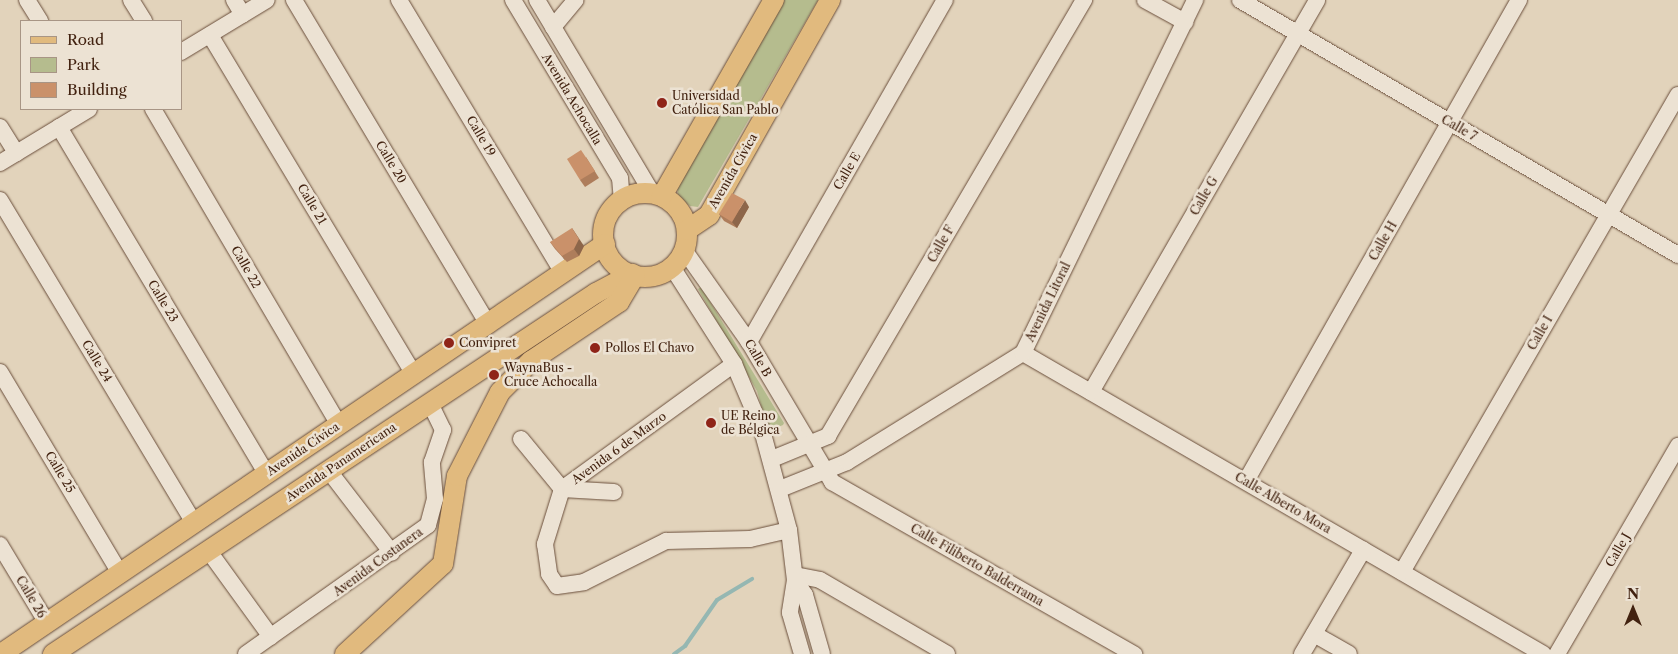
<!DOCTYPE html>
<meta charset="utf-8">
<style>
body{margin:0}
#map{position:relative;width:1678px;height:654px;overflow:hidden;background:#e2d3bb;font-family:"Libre Caslon Text",serif}
div>[style]{position:absolute}
.green>*{inset:0;background:#b5bc8e}
.stream>*{height:4px;margin:-2px;padding:0 2px;transform-origin:2px;border-radius:2px;background:#95b7b2}
.roads{filter:drop-shadow(0 0 1px #6a4e3b) drop-shadow(0 0 1px #6a4e3b)}
.minor>*{height:16px;margin:-8px;padding:0 8px;transform-origin:8px;border-radius:8px;background:#ece2d3}
.major>*{height:20px;margin:-10px;padding:0 10px;transform-origin:10px;border-radius:10px;background:#e1ba7e}
.major>.ring{margin:-10px;padding:0;box-sizing:content-box;background:none;border:20px solid #e1ba7e;border-radius:50%}
.wall>*{inset:0;background:#ae7d5b}
.shaded-wall>*{inset:0;background:#8d664a}
.building>*{inset:0;background:#ca916a}
.dots>*{width:14px;height:14px;translate:-50% -50%;box-sizing:border-box;border:2px solid #ece2d3;border-radius:50%}
span{translate:-50% -50%;white-space:nowrap;text-align:center;line-height:1.15;-webkit-text-stroke:5px #ece2d3;paint-order:stroke}
.poi-label{font-size:12px;color:#422210}
.left{translate:0 -50%;text-align:left}
.street-label{font-size:12px;color:#422210}
.legend{position:absolute;left:20px;top:20px;width:162px;height:90px;box-sizing:border-box;background:#ece2d3;border:1px solid #a89585;margin:0;padding:6px 9px;list-style:none;font-size:15px;color:#422210}
.legend li{display:flex;align-items:center;gap:10px;height:25px}
.legend b{width:25px;border:1px solid #a89585}
.north{position:absolute;left:1608px;top:584px;width:50px;height:50px;-webkit-text-stroke:4px #ece2d3;paint-order:stroke;rotate:0deg;font-size:14px;font-weight:700;line-height:20px;text-align:center;color:#422210}
.north::after{content:'';display:block;margin:auto;width:18px;height:22px;background:#422210;clip-path:polygon(50% 0,100% 100%,50% 72%,0 100%)}
</style>
<div id="map">
<div class="green">
<i style="clip-path:polygon(783px 0,818px 0,698px 207px,690px 206px,678px 196px,677px 184px)"></i>
<i style="clip-path:polygon(701px 287px,784px 423px,783px 425px,768px 431px,757px 391px,698px 289px)"></i>
</div>
<div class="stream">
<i style="left:674px;top:654px;width:14px;rotate:-36deg"></i>
<i style="left:685px;top:646px;width:56px;rotate:-55.2deg"></i>
<i style="left:717px;top:600px;width:41px;rotate:-31deg"></i>
</div>
<div class="roads">
<div class="minor">
<i style="left:27px;top:0;width:25px;rotate:58deg"></i>
<i style="left:131px;top:0;width:25px;rotate:58deg"></i>
<i style="left:234px;top:0;width:17px;rotate:59deg"></i>
<i style="left:294px;top:0;width:378px;rotate:59.1deg"></i>
<i style="left:399px;top:0;width:318px;rotate:59deg"></i>
<i style="left:513px;top:0;width:208px;rotate:59deg"></i>
<i style="left:620px;top:178px;width:22px;rotate:85deg"></i>
<i style="left:537px;top:0;width:225px;rotate:59.2deg"></i>
<i style="left:1145px;top:0;width:46px;rotate:28.8deg"></i>
<i style="left:1240px;top:0;width:507px;rotate:30.21deg"></i>
<i style="left:553px;top:27px;width:35px;rotate:-50deg"></i>
<i style="left:210px;top:35px;width:396px;rotate:59deg"></i>
<i style="left:181px;top:52px;width:100px;rotate:-31.2deg"></i>
<i style="left:153px;top:109px;width:367px;rotate:59.5deg"></i>
<i style="left:0;top:127px;width:31px;rotate:58deg"></i>
<i style="left:59px;top:127px;width:405px;rotate:59.1deg"></i>
<i style="left:0;top:163px;width:104px;rotate:-31.2deg"></i>
<i style="left:0;top:200px;width:377px;rotate:59deg"></i>
<i style="left:684px;top:250px;width:113px;rotate:54.8deg"></i>
<i style="left:749px;top:342px;width:163px;rotate:59.3deg"></i>
<i style="left:832px;top:482px;width:348px;rotate:29.7deg"></i>
<i style="left:672px;top:267px;width:115px;rotate:57.4deg"></i>
<i style="left:734px;top:364px;width:72px;rotate:67deg"></i>
<i style="left:762px;top:430px;width:104px;rotate:74.9deg"></i>
<i style="left:789px;top:530px;width:50px;rotate:83.2deg"></i>
<i style="left:795px;top:580px;width:33px;rotate:99deg"></i>
<i style="left:790px;top:613px;width:43px;rotate:73.7deg"></i>
<i style="left:749px;top:342px;width:394px;rotate:-60.2deg"></i>
<i style="left:1023px;top:353px;width:601px;rotate:30.06deg"></i>
<i style="left:734px;top:364px;width:213px;rotate:144deg"></i>
<i style="left:562px;top:489px;width:58px;rotate:107.2deg"></i>
<i style="left:545px;top:544px;width:30px;rotate:82deg"></i>
<i style="left:549px;top:574px;width:14px;rotate:56deg"></i>
<i style="left:557px;top:586px;width:27px;rotate:-8deg"></i>
<i style="left:584px;top:582px;width:92px;rotate:-26.6deg"></i>
<i style="left:666px;top:541px;width:84px;rotate:-1.4deg"></i>
<i style="left:750px;top:539px;width:40px;rotate:-13deg"></i>
<i style="left:0;top:372px;width:234px;rotate:59.2deg"></i>
<i style="left:1091px;top:392px;width:452px;rotate:-60deg"></i>
<i style="left:521px;top:439px;width:65px;rotate:50.6deg"></i>
<i style="left:562px;top:489px;width:52px;rotate:3.3deg"></i>
<i style="left:772px;top:459px;width:61px;rotate:-22.3deg"></i>
<i style="left:828px;top:436px;width:506px;rotate:-59.58deg"></i>
<i style="left:329px;top:471px;width:103px;rotate:52.5deg"></i>
<i style="left:1246px;top:481px;width:553px;rotate:-60.42deg"></i>
<i style="left:780px;top:489px;width:72px;rotate:-21.9deg"></i>
<i style="left:847px;top:462px;width:207px;rotate:-31.8deg"></i>
<i style="left:1023px;top:353px;width:393px;rotate:-64deg"></i>
<i style="left:0;top:545px;width:91px;rotate:58.9deg"></i>
<i style="left:208px;top:550px;width:107px;rotate:54.1deg"></i>
<i style="left:1402px;top:572px;width:551px;rotate:-59.95deg"></i>
<i style="left:795px;top:575px;width:25px;rotate:11deg"></i>
<i style="left:820px;top:580px;width:147px;rotate:30.2deg"></i>
<i style="left:795px;top:580px;width:18px;rotate:56deg"></i>
<i style="left:805px;top:595px;width:61px;rotate:73.9deg"></i>
<i style="left:1314px;top:634px;width:40px;rotate:29.7deg"></i>
<i style="left:246px;top:654px;width:223px;rotate:-35.3deg"></i>
<i style="left:428px;top:525px;width:27px;rotate:-75deg"></i>
<i style="left:435px;top:499px;width:37px;rotate:-95deg"></i>
<i style="left:432px;top:462px;width:34px;rotate:-71deg"></i>
<i style="left:443px;top:430px;width:30px;rotate:-116deg"></i>
<i style="left:1302px;top:654px;width:121px;rotate:-59.6deg"></i>
<i style="left:1557px;top:654px;width:241px;rotate:-59.8deg"></i>
</div>
<div class="major">
<i class="ring" style="left:603px;top:193px;width:64px;height:64px"></i>
<i style="left:662px;top:196px;width:226px;rotate:-60.3deg"></i>
<i style="left:687px;top:230px;width:27px;rotate:-34deg"></i>
<i style="left:709px;top:215px;width:247px;rotate:-60.6deg"></i>
<i style="left:1px;top:654px;width:730px;rotate:-34.17deg"></i>
<i style="left:53px;top:654px;width:652px;rotate:-33.62deg"></i>
<i style="left:596px;top:293px;width:41px;rotate:-27.8deg"></i>
<i style="left:345px;top:654px;width:133px;rotate:-42.6deg"></i>
<i style="left:443px;top:564px;width:89px;rotate:-81deg"></i>
<i style="left:457px;top:476px;width:94px;rotate:-62.9deg"></i>
<i style="left:500px;top:392px;width:44px;rotate:-45deg"></i>
<i style="left:531px;top:361px;width:106px;rotate:-33.8deg"></i>
<i style="left:619px;top:302px;width:31px;rotate:-59deg"></i>
</div>
</div>
<div class="wall">
<i style="clip-path:polygon(586px 157px,599px 178px,585px 187px,580px 180px)"></i>
<i style="clip-path:polygon(749px 207px,737px 228px,724px 221px,719px 214px)"></i>
<i style="clip-path:polygon(550px 242px,584px 246px,579px 256px,567px 262px,555px 249px)"></i>
</div>
<div class="shaded-wall">
<i style="clip-path:polygon(745px 200px,749px 207px,737px 228px,732px 222px)"></i>
<i style="clip-path:polygon(572px 228px,584px 246px,579px 256px,574px 249px)"></i>
</div>
<div class="building">
<i style="clip-path:polygon(581px 150px,595px 171px,580px 180px,567px 159px)"></i>
<i style="clip-path:polygon(732px 193px,745px 200px,732px 222px,719px 214px)"></i>
<i style="clip-path:polygon(572px 228px,579px 239px,574px 249px,562px 256px,550px 242px)"></i>
</div>
<div class="dots">
<i style="left:662px;top:103px;background:#8f2418"></i>
<i style="left:449px;top:343px;background:#8f2418"></i>
<i style="left:595px;top:348px;background:#8f2418"></i>
<i style="left:494px;top:375px;background:#8f2418"></i>
<i style="left:711px;top:423px;background:#8f2418"></i>
</div>
<div class="poi-label">
<span class="left" style="left:672px;top:103px">Universidad<br>Católica San Pablo</span>
<span class="left" style="left:459px;top:343px">Convipret</span>
<span class="left" style="left:605px;top:348px">Pollos El Chavo</span>
<span class="left" style="left:504px;top:375px">WaynaBus -<br>Cruce Achocalla</span>
<span class="left" style="left:721px;top:423px">UE Reino<br>de Bélgica</span>
</div>
<div class="street-label">
<span style="left:572px;top:99px;rotate:59deg">Avenida Achocalla</span>
<span style="left:1459px;top:128px;rotate:30deg">Calle 7</span>
<span style="left:481px;top:136px;rotate:59deg">Calle 19</span>
<span style="left:391px;top:162px;rotate:59deg">Calle 20</span>
<span style="left:733px;top:171px;rotate:-60deg">Avenida Cívica</span>
<span style="left:847px;top:171px;rotate:-60deg">Calle E</span>
<span style="left:1204px;top:196px;rotate:-60deg">Calle G</span>
<span style="left:312px;top:204px;rotate:59deg">Calle 21</span>
<span style="left:1383px;top:241px;rotate:-60deg">Calle H</span>
<span style="left:941px;top:244px;rotate:-60deg">Calle F</span>
<span style="left:246px;top:267px;rotate:60deg">Calle 22</span>
<span style="left:163px;top:301px;rotate:59deg">Calle 23</span>
<span style="left:1048px;top:302px;rotate:-64deg">Avenida Litoral</span>
<span style="left:1540px;top:333px;rotate:-60deg">Calle I</span>
<span style="left:758px;top:358px;rotate:60deg">Calle B</span>
<span style="left:97px;top:361px;rotate:59deg">Calle 24</span>
<span style="left:619px;top:448px;rotate:-36deg">Avenida 6 de Marzo</span>
<span style="left:303px;top:449px;rotate:-34deg">Avenida Cívica</span>
<span style="left:341px;top:462px;rotate:-34deg">Avenida Panamericana</span>
<span style="left:60px;top:472px;rotate:59deg">Calle 25</span>
<span style="left:1283px;top:503px;rotate:30deg">Calle Alberto Mora</span>
<span style="left:1618px;top:550px;rotate:-60deg">Calle J</span>
<span style="left:378px;top:562px;rotate:-36deg">Avenida Costanera</span>
<span style="left:977px;top:565px;rotate:30deg">Calle Filiberto Balderrama</span>
<span style="left:31px;top:597px;rotate:59deg">Calle 26</span>
</div>
<ul class="legend">
<li><b style="height:6px;background:#e1ba7e"></b>Road</li>
<li><b style="height:14px;background:#b5bc8e"></b>Park</li>
<li><b style="height:14px;background:#ca916a"></b>Building</li>
</ul>
<div class="north">N</div>
</div>
